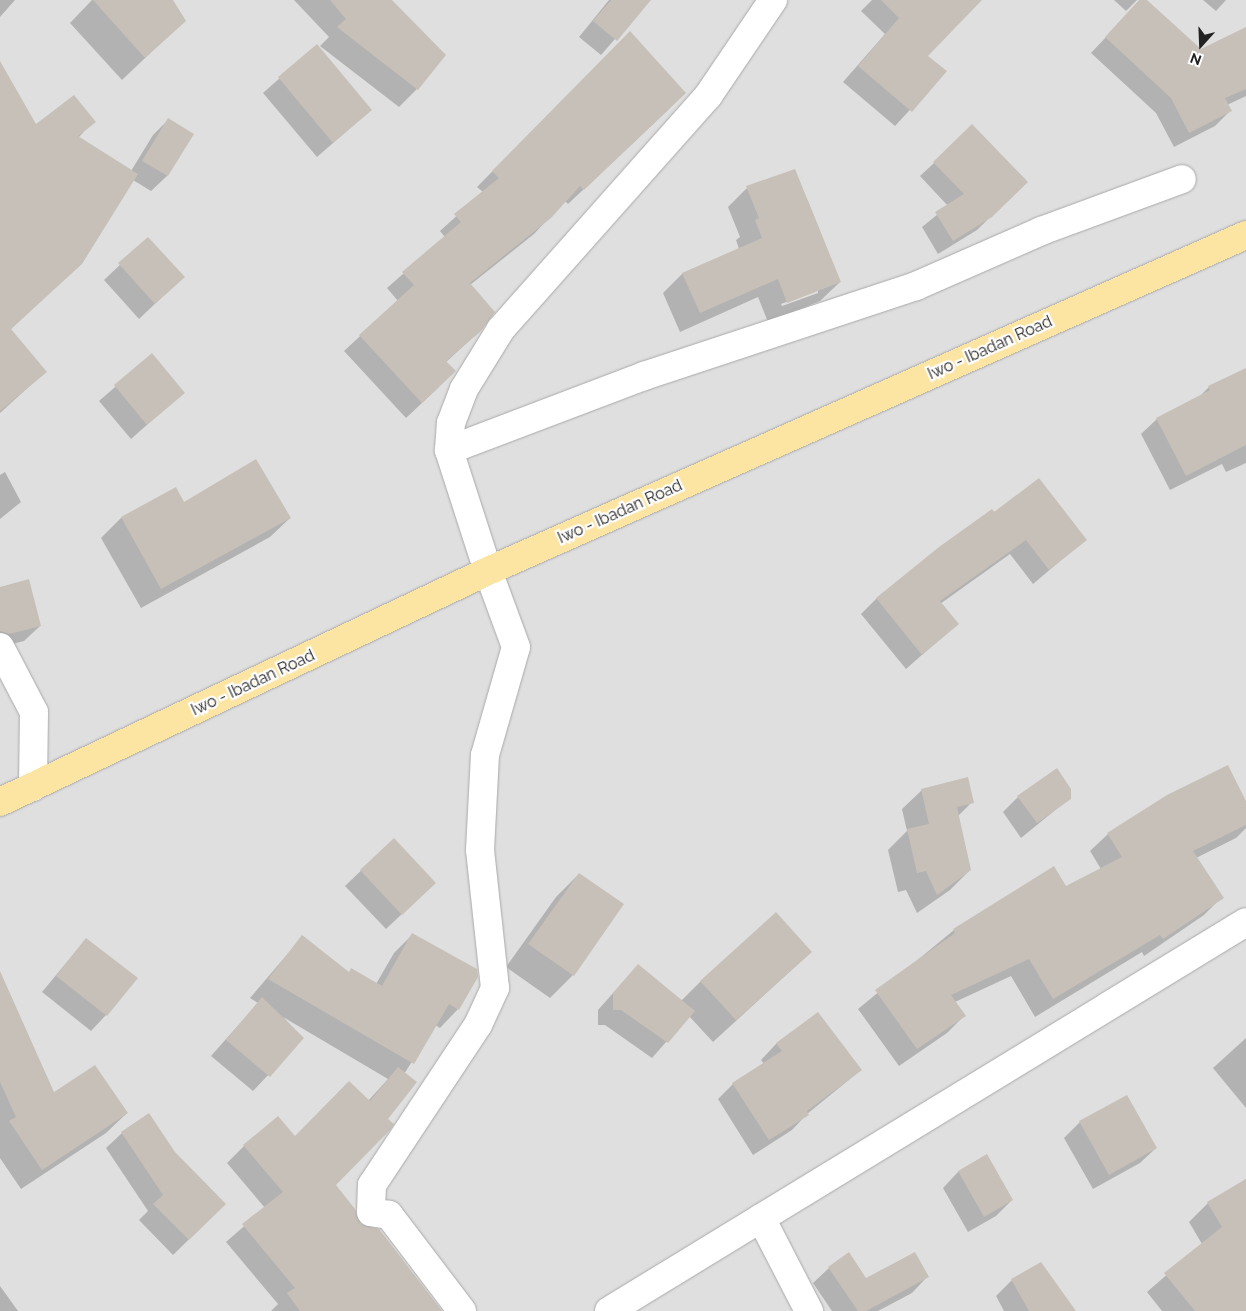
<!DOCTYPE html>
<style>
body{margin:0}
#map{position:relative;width:1246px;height:1311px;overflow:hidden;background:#f2f0e8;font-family:Raleway,sans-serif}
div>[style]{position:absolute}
.residential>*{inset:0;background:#e0dfdf}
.shadow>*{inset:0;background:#0003}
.building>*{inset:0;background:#c7c0b8}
.roads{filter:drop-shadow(0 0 1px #a9a9a9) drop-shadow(0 0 1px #a9a9a9)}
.minor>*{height:28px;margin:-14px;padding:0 14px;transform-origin:14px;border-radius:14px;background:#fff}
.tertiary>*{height:28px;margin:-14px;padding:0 14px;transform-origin:14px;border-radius:14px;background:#fff}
.primary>*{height:28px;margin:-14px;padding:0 14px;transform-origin:14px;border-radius:14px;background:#fce4a3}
span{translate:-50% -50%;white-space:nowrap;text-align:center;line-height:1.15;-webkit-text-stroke:4.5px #fff;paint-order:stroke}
.street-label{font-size:16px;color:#222}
.north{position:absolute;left:1176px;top:20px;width:50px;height:50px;-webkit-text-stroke:4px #fff;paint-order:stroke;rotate:200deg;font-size:14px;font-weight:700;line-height:20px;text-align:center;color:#222}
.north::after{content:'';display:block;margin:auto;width:18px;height:22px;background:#222;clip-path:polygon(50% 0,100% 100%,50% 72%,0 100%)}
</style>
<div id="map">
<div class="residential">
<i style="clip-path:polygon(0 0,1246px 0,1246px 1311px,0 1311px)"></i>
</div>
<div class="shadow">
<i style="clip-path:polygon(0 0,15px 0,0 17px)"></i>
<i style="clip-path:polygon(92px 0,171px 0,185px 20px,122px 80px,70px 23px)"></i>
<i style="clip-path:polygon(294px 0,390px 0,417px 89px,399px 107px,320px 46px,329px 37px)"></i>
<i style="clip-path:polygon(609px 0,649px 0,601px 55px,579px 37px)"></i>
<i style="clip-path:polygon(872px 0,974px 0,926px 56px,945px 72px,895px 126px,843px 82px,885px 34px,861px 11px)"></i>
<i style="clip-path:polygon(1114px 0,1137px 0,1126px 11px)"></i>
<i style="clip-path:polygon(1141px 0,1145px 0,1200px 50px,1246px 29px,1246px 96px,1227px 105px,1230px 111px,1215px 126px,1174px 147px,1156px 113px,1091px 53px)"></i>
<i style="clip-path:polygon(1203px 0,1226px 0,1216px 11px)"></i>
<i style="clip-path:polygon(630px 33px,669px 109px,568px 204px,565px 201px,534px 234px,470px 285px,480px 331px,446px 362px,439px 387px,406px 418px,344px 351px,398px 301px,387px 288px,445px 237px,440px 231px,483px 192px,477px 187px)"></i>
<i style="clip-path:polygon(316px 46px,371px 110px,317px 157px,263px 93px)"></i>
<i style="clip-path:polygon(0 63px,36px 126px,94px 121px,78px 138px,131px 171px,153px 135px,168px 120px,192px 134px,167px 176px,151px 191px,133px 180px,81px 263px,10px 330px,45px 372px,0 413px)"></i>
<i style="clip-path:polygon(934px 163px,1026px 182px,977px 230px,938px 254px,922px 227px,948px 206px,920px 176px)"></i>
<i style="clip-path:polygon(evenodd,747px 188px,808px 201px,840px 282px,820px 301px,768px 322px,758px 297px,680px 332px,663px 293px,682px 274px,739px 249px,736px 240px,740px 237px,728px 207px,747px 188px,818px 290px,818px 293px,782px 306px,781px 304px,818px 290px)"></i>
<i style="clip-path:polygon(148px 238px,183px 277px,139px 319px,104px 280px)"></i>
<i style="clip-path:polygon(152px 355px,183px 393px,131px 439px,99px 401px)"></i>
<i style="clip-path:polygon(1246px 370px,1246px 463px,1226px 472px,1222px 464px,1170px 490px,1141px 434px,1157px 419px,1199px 397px,1209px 387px)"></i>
<i style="clip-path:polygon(5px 472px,21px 502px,0 519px,0 475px)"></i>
<i style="clip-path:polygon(175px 489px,184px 504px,290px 518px,270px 537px,141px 608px,101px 538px,121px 518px)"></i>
<i style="clip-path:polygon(992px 511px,1085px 540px,1033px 584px,1010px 554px,940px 604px,957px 624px,906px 669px,861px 614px,876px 599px)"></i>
<i style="clip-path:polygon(0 588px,40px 626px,24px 641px,0 647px)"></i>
<i style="clip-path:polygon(922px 790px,972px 802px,958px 816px,970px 870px,950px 890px,917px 913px,906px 890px,898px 892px,888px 850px,907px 831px,902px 809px)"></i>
<i style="clip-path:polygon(1018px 797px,1070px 798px,1021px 838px,1003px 812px)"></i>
<i style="clip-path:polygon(1246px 804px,1246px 828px,1236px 838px,1196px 858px,1222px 897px,1204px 915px,1144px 956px,1142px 952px,1035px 1017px,1011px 976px,955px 1002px,965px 1015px,947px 1033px,899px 1066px,858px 1009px,954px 930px,1065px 887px,1101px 869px,1090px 851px,1108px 834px)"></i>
<i style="clip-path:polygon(394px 839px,419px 898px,386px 929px,345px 886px)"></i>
<i style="clip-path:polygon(579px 874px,622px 905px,573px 975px,550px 998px,506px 967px,556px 897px)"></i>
<i style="clip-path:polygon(413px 934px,458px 1009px,440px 1028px,435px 1025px,334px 1185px,360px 1225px,430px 1311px,271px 1311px,278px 1304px,226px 1242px,265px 1208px,227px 1163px,244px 1146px,294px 1138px,368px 1101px,388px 1079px,283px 1017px,303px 1038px,253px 1091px,211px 1056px,258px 1003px,250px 998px,303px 936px,348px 973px,376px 984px,394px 953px)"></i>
<i style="clip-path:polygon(86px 939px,106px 1015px,91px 1031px,42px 992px)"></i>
<i style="clip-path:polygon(811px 952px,713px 1042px,689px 1016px,652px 1058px,605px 1025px,598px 1025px,598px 1010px,638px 965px,681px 1001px,701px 981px)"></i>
<i style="clip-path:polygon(818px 1013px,861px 1070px,807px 1114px,792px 1130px,753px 1155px,718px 1099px,733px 1084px,764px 1064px,761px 1060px,776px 1044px)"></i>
<i style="clip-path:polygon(0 1018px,54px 1094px,127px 1113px,106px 1133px,21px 1189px,0 1158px)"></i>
<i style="clip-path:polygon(1246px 1038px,1246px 1108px,1213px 1068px)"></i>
<i style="clip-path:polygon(1080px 1122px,1156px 1148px,1140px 1163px,1093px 1189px,1064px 1138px)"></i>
<i style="clip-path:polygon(122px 1133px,174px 1152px,225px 1204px,173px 1255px,139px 1220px,148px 1211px,106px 1148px)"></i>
<i style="clip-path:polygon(986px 1156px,1012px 1200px,996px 1216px,968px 1232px,943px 1188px,958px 1172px)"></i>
<i style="clip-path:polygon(1246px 1179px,1246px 1311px,1162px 1311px,1147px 1292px,1202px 1244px,1189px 1222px,1208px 1203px)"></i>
<i style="clip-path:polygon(1041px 1263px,1074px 1311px,1004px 1311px,996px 1296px,1012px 1280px)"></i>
<i style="clip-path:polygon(829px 1268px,866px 1279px,927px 1277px,912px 1293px,878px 1311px,832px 1311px,813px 1283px)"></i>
<i style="clip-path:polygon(0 1286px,18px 1311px,0 1311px)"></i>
</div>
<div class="building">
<i style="clip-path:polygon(93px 0,173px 0,186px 21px,145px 58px)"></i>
<i style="clip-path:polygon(330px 0,392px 0,446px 55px,418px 90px,337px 27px,346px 19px)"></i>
<i style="clip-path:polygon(611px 0,651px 0,617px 41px,593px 21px)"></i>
<i style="clip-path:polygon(881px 0,982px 0,928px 56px,947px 71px,912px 112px,858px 66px,899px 18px)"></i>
<i style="clip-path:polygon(1139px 0,1147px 0,1201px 49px,1246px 27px,1246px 89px,1225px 98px,1232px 111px,1189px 133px,1171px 98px,1105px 37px)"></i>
<i style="clip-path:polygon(630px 31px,686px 93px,584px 190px,580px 186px,551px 218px,470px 283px,495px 312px,481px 331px,446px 361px,456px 371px,422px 403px,359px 335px,414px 285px,402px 272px,461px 222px,454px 214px,499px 178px,492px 171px)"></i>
<i style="clip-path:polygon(317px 44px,372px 110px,333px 143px,278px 77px)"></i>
<i style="clip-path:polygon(0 61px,36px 124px,74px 95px,96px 122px,78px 136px,138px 174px,82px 264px,11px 329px,47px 372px,0 411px)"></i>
<i style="clip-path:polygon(168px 118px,194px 134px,168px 176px,142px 161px)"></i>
<i style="clip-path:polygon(972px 124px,1028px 182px,992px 217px,953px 241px,935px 212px,964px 194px,933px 162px)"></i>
<i style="clip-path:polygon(795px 169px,841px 282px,787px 303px,778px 279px,700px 313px,682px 273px,762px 238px,755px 220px,759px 218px,746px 186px)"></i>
<i style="clip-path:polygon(148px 237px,185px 277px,155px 304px,118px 263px)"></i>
<i style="clip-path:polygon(152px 353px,185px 393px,147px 425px,114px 385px)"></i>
<i style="clip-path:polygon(1246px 368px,1246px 445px,1186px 476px,1156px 418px,1210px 390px,1208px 386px)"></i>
<i style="clip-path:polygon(256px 459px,291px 518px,161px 589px,121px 517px,176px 487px,184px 502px)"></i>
<i style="clip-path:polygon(1039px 478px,1087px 540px,1049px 570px,1026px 540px,940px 601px,959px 624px,922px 655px,876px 598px,939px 547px,992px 509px,994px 512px)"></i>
<i style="clip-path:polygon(29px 579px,41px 626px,9px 634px,0 631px,0 587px)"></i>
<i style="clip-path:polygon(1228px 765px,1246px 801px,1246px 825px,1193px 851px,1224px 898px,1163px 939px,1160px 935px,1053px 999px,1029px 959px,951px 995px,966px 1016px,917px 1049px,875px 990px,955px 933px,953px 929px,1054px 866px,1066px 886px,1122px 857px,1107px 833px,1167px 795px)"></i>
<i style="clip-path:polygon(1057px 768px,1071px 789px,1071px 799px,1037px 823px,1017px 796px)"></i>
<i style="clip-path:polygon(968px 777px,974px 803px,957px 807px,971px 870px,937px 895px,926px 871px,917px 873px,907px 829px,929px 824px,921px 789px)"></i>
<i style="clip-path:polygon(394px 838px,436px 883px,402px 915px,360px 870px)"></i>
<i style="clip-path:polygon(579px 873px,624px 904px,574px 976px,528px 944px)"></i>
<i style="clip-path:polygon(776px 912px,812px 952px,736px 1020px,700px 981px)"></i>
<i style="clip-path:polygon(412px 933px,477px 969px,478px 977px,459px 1010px,449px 1004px,414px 1064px,268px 979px,302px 935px,349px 972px,351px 968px,382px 986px)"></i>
<i style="clip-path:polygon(86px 938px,138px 978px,107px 1016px,56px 976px)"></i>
<i style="clip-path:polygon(638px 964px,695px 1011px,668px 1043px,621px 1010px,613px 1010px,613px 993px)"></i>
<i style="clip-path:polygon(0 971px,54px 1092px,95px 1065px,128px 1113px,42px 1170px,9px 1121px,16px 1117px,0 1082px)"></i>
<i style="clip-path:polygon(262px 997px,304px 1038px,270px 1077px,226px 1040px)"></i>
<i style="clip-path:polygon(818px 1012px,862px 1070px,807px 1111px,809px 1115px,769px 1140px,732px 1083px,782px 1051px,776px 1043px)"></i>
<i style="clip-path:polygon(398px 1067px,417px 1082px,388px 1119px,394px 1124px,390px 1130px,336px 1185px,355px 1209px,361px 1224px,379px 1229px,442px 1311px,300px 1311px,287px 1293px,295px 1288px,242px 1224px,283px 1192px,243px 1145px,278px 1116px,295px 1136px,349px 1081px,370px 1101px)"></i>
<i style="clip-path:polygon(1127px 1095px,1157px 1148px,1109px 1175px,1079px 1121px)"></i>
<i style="clip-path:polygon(149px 1113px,175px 1152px,226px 1204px,189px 1240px,153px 1204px,163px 1195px,121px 1132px)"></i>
<i style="clip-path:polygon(987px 1154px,1013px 1200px,984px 1217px,958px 1171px)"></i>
<i style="clip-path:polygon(1246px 1179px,1246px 1311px,1195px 1311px,1164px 1273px,1222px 1227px,1207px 1202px)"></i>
<i style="clip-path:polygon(849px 1252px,866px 1278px,915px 1252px,929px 1277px,866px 1311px,858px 1311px,828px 1267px)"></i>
<i style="clip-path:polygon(1041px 1262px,1076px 1311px,1029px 1311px,1011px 1279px)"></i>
</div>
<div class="roads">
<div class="minor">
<i style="left:449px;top:450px;width:209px;rotate:-20.8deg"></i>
<i style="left:644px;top:376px;width:287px;rotate:-18.3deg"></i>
<i style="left:916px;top:286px;width:137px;rotate:-23.7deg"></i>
<i style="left:1041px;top:231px;width:150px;rotate:-20.2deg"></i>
<i style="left:0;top:647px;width:73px;rotate:62.4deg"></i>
<i style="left:34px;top:712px;width:75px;rotate:90.8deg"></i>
<i style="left:761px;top:1218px;width:105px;rotate:62.7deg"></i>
<i style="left:462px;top:1311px;width:121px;rotate:-127.2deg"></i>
<i style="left:389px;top:1215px;width:18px;rotate:-171deg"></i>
<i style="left:371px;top:1212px;width:27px;rotate:-88deg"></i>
<i style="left:372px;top:1185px;width:192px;rotate:-56.5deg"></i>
<i style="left:478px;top:1025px;width:41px;rotate:-65.3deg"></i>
<i style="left:495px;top:988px;width:139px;rotate:-96.2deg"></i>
<i style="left:480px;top:850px;width:95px;rotate:-87deg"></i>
<i style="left:485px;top:755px;width:112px;rotate:-74deg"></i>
<i style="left:516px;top:647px;width:81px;rotate:-110.2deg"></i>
<i style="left:488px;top:571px;width:127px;rotate:-107.9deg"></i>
<i style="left:449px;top:450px;width:27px;rotate:-86deg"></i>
<i style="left:451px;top:423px;width:36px;rotate:-69deg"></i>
<i style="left:464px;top:389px;width:70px;rotate:-58.3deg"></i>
<i style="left:501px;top:329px;width:312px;rotate:-48.4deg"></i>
<i style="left:708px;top:96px;width:116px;rotate:-55.9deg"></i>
</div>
<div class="tertiary">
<i style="left:609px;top:1311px;width:746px;rotate:-31.41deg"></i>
</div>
<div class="primary">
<i style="left:0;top:802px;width:540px;rotate:-25.33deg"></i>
<i style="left:488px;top:571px;width:829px;rotate:-23.91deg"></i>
</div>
</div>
<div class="street-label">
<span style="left:990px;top:348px;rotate:-24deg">Iwo - Ibadan Road</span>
<span style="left:620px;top:512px;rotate:-24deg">Iwo - Ibadan Road</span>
<span style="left:253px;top:683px;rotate:-25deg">Iwo - Ibadan Road</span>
</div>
<div class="north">N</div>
</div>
